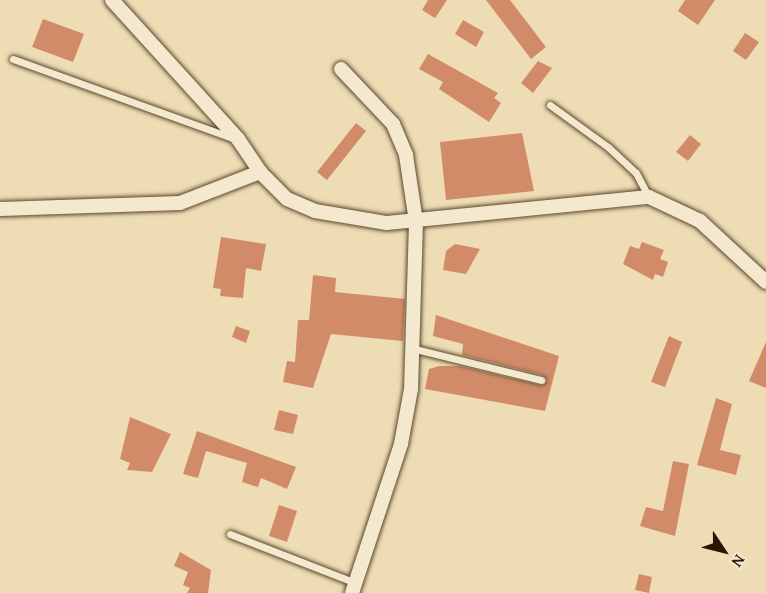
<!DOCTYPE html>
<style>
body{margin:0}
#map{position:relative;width:766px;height:593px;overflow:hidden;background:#eeddb4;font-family:"Gentium Book Plus",serif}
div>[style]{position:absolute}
.building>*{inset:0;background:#d18b69}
.roads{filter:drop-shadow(0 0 2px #5b472d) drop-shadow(0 0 2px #5b472d)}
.lane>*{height:7px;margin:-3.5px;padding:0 3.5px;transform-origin:3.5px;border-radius:3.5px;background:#f4e9ce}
.street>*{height:14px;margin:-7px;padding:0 7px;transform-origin:7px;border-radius:7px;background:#f4e9ce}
span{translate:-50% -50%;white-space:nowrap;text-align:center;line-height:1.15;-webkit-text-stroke:4.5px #f4e9ce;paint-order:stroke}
.north{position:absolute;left:694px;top:521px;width:60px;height:60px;-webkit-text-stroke:4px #f4e9ce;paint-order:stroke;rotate:125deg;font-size:16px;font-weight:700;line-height:24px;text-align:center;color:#2a1500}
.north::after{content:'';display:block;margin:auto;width:21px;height:27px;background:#2a1500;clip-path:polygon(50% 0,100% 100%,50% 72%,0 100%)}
</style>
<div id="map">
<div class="building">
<i style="clip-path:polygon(428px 0,447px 0,435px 18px,422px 10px)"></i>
<i style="clip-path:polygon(486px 0,510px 0,546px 47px,531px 59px)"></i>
<i style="clip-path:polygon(685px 0,715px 0,698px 25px,678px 11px)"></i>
<i style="clip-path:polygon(43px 19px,84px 34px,73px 62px,32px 47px)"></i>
<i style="clip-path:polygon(463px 20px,484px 32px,476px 47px,455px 34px)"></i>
<i style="clip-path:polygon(745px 33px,759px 42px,746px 60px,733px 51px)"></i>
<i style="clip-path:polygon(428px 54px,498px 93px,494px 98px,501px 103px,489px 122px,439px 89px,443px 82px,419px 69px)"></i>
<i style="clip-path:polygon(538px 61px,552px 68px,533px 93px,521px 83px)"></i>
<i style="clip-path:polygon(356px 123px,366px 131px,327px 180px,317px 172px)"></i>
<i style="clip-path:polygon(522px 133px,534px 191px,446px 200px,440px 142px)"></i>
<i style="clip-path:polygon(690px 135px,701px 144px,688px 161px,676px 152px)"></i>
<i style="clip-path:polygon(221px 237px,266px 244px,261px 271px,246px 268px,243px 298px,220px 296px,221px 289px,213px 288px)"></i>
<i style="clip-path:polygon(642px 242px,664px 250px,660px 259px,668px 262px,663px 277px,655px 274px,653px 280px,623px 264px,630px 246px,639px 249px)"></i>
<i style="clip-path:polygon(455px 244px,480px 249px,466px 274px,443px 270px,446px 251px)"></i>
<i style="clip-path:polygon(313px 275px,336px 278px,335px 292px,405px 299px,403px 341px,331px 334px,313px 388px,283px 382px,287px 361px,295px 362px,298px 320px,309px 320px)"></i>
<i style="clip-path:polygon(436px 315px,559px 356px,545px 411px,425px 389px,429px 369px,439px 366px,460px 366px,540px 385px,547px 381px,542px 375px,462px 355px,463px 344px,433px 336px)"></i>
<i style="clip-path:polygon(236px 326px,250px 331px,246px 343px,232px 337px)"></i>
<i style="clip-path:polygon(669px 336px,682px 342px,665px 387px,651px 382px)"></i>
<i style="clip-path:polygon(766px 342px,766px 388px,749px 381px)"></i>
<i style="clip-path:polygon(716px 398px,732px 404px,720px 450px,741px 455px,736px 475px,697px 465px)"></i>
<i style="clip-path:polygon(279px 410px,298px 415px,293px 434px,274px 430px)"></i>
<i style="clip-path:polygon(130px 417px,171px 434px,152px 472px,127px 470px,130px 463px,120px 459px)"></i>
<i style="clip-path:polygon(197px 431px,296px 467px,287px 489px,261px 478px,258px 487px,242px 482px,247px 463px,206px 451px,198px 478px,183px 474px)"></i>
<i style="clip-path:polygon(673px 461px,689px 464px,675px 536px,640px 526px,646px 507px,663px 511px)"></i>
<i style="clip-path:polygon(279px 505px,297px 511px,287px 542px,269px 536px)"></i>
<i style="clip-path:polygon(180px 552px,211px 570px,208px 593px,187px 593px,190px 588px,183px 585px,188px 572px,174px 566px)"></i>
<i style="clip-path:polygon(639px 574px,652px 577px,649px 593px,635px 590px)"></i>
</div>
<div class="roads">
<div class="lane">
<i style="left:13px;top:59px;width:234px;rotate:19.8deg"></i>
<i style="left:550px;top:105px;width:72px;rotate:35.9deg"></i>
<i style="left:608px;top:147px;width:38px;rotate:43deg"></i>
<i style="left:636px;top:173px;width:27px;rotate:62deg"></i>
<i style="left:415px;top:349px;width:130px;rotate:13.8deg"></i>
<i style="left:230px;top:534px;width:135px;rotate:21.3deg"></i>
</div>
<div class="street">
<i style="left:112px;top:0;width:188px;rotate:47.8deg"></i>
<i style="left:238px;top:139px;width:40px;rotate:56deg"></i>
<i style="left:260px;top:172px;width:38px;rotate:45deg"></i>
<i style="left:287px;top:199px;width:30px;rotate:23deg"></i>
<i style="left:315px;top:211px;width:73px;rotate:9.5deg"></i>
<i style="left:387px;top:223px;width:263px;rotate:-5.7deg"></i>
<i style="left:649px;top:197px;width:56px;rotate:25.2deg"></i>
<i style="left:700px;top:221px;width:90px;rotate:42.7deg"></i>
<i style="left:341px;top:69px;width:76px;rotate:46.6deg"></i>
<i style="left:393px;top:124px;width:34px;rotate:67deg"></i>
<i style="left:406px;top:155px;width:68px;rotate:81.5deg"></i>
<i style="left:416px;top:222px;width:167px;rotate:91.7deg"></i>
<i style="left:411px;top:389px;width:56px;rotate:100.3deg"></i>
<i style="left:401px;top:444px;width:157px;rotate:108.2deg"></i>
<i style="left:0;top:209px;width:180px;rotate:-1.9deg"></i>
<i style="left:180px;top:203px;width:86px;rotate:-21.2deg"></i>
</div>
</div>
<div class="north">N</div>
</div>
